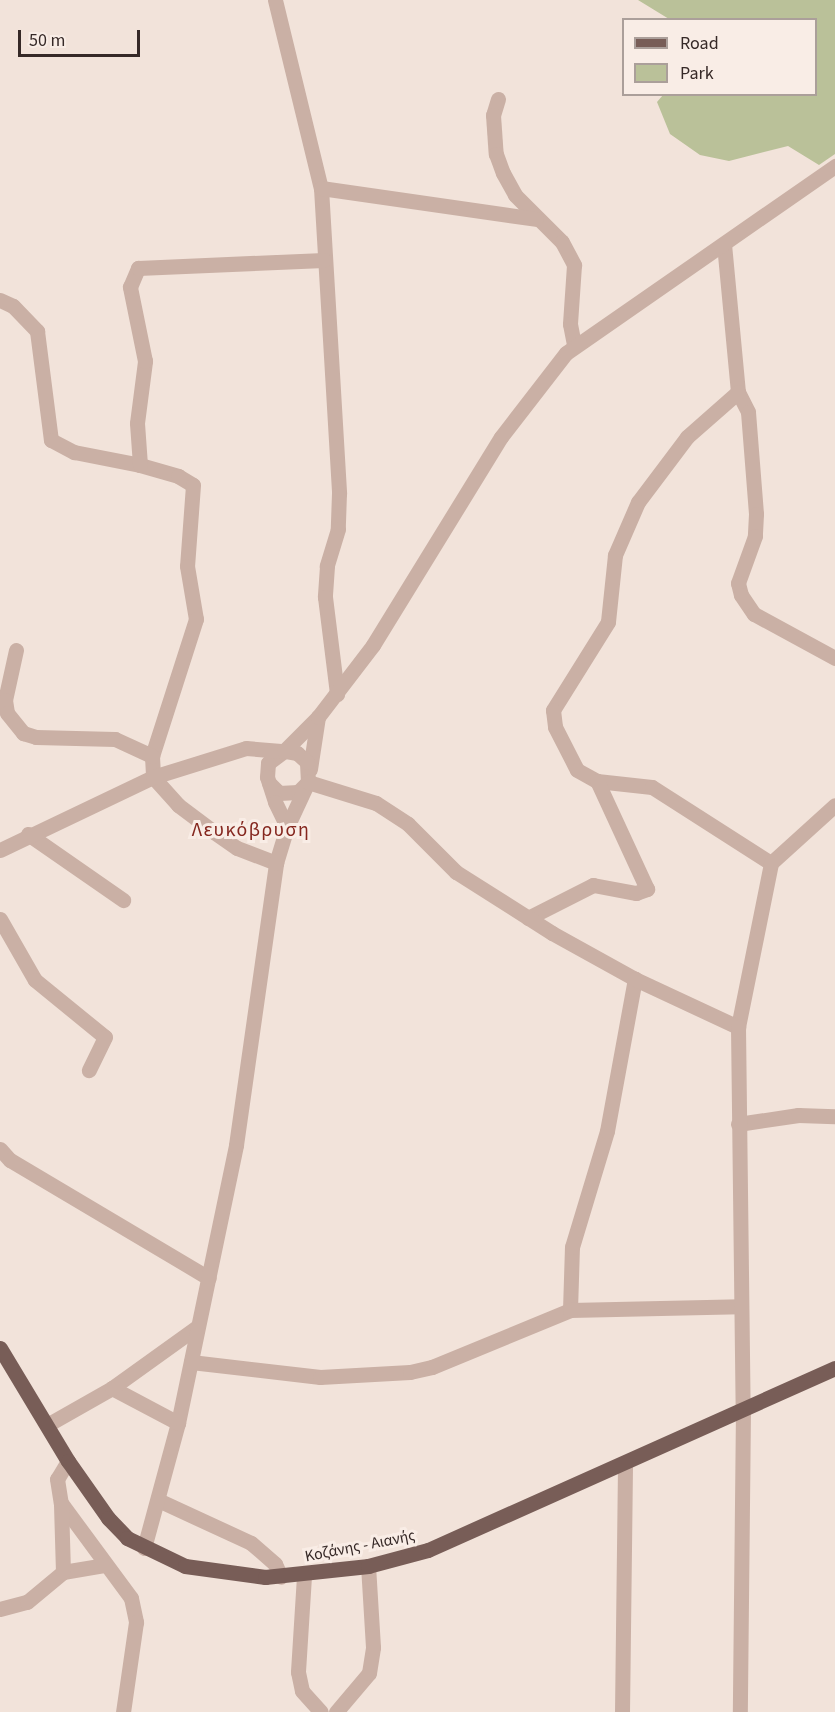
<!DOCTYPE html>
<meta charset="utf-8">
<style>
body{margin:0}
#map{position:relative;width:835px;height:1712px;overflow:hidden;background:#f2e3da;font-family:"Source Sans 3",sans-serif}
div>[style]{position:absolute}
.green>*{inset:0;background:#bac199}
.minor>*{height:15px;margin:-7.5px;padding:0 7.5px;transform-origin:7.5px;border-radius:7.5px;background:#cab0a5}
.major>*{height:15px;margin:-7.5px;padding:0 7.5px;transform-origin:7.5px;border-radius:7.5px;background:#785d57}
span{translate:-50% -50%;white-space:nowrap;text-align:center;line-height:1.15;-webkit-text-stroke:6px #f9ede6;paint-order:stroke}
.street-label{font-size:16px;color:#362927}
.quarter-label{font-size:20px;color:#85271f;letter-spacing:1.5px}
.legend{position:absolute;left:622px;top:18px;width:195px;height:78px;box-sizing:border-box;background:#f9ede6;border:2px solid #ab9f9a;margin:0;padding:8px 10px;list-style:none;font-size:18px;color:#362927}
.legend li{display:flex;align-items:center;gap:12px;height:30px}
.legend b{width:30px;border:2px solid #ab9f9a}
.scale{position:absolute;left:18px;top:30px;width:122px;height:27px;box-sizing:border-box;border:3px solid #362927;border-top:0;padding-left:8px;font-size:18px;line-height:21px;white-space:nowrap;color:#362927;-webkit-text-stroke:4px #f9ede6;paint-order:stroke}
</style>
<div id="map">
<div class="green">
<i style="clip-path:polygon(638px 0,835px 0,835px 154px,819px 165px,788px 146px,729px 161px,700px 155px,670px 134px,657px 102px,663px 95px,816px 94px,816px 20px,669px 19px)"></i>
</div>
<div class="minor">
<i style="left:275px;top:0;width:194px;rotate:76.3deg"></i>
<i style="left:321px;top:188px;width:306px;rotate:86.6deg"></i>
<i style="left:339px;top:493px;width:36px;rotate:92deg"></i>
<i style="left:338px;top:529px;width:39px;rotate:107deg"></i>
<i style="left:327px;top:566px;width:31px;rotate:94deg"></i>
<i style="left:325px;top:597px;width:98px;rotate:82.9deg"></i>
<i style="left:498px;top:99px;width:17px;rotate:107deg"></i>
<i style="left:493px;top:115px;width:39px;rotate:86deg"></i>
<i style="left:496px;top:154px;width:20px;rotate:70deg"></i>
<i style="left:503px;top:173px;width:25px;rotate:61deg"></i>
<i style="left:515px;top:195px;width:66px;rotate:45deg"></i>
<i style="left:562px;top:242px;width:26px;rotate:62deg"></i>
<i style="left:574px;top:265px;width:59px;rotate:93.9deg"></i>
<i style="left:570px;top:324px;width:21px;rotate:79deg"></i>
<i style="left:321px;top:188px;width:217px;rotate:8.2deg"></i>
<i style="left:724px;top:244px;width:149px;rotate:84.6deg"></i>
<i style="left:738px;top:392px;width:22px;rotate:63deg"></i>
<i style="left:748px;top:412px;width:102px;rotate:85.5deg"></i>
<i style="left:756px;top:514px;width:22px;rotate:93deg"></i>
<i style="left:755px;top:536px;width:50px;rotate:109.9deg"></i>
<i style="left:738px;top:583px;width:12px;rotate:76deg"></i>
<i style="left:741px;top:595px;width:23px;rotate:56deg"></i>
<i style="left:754px;top:614px;width:92px;rotate:28.5deg"></i>
<i style="left:0;top:300px;width:14px;rotate:25deg"></i>
<i style="left:13px;top:306px;width:35px;rotate:46deg"></i>
<i style="left:37px;top:331px;width:110px;rotate:82.7deg"></i>
<i style="left:51px;top:440px;width:26px;rotate:28deg"></i>
<i style="left:74px;top:452px;width:67px;rotate:11.1deg"></i>
<i style="left:140px;top:465px;width:40px;rotate:16deg"></i>
<i style="left:178px;top:476px;width:17px;rotate:31deg"></i>
<i style="left:193px;top:485px;width:81px;rotate:94.2deg"></i>
<i style="left:187px;top:566px;width:54px;rotate:80.4deg"></i>
<i style="left:196px;top:619px;width:144px;rotate:107.8deg"></i>
<i style="left:152px;top:756px;width:21px;rotate:87deg"></i>
<i style="left:153px;top:777px;width:38px;rotate:48deg"></i>
<i style="left:178px;top:805px;width:45px;rotate:36.9deg"></i>
<i style="left:214px;top:832px;width:28px;rotate:35deg"></i>
<i style="left:237px;top:848px;width:42px;rotate:21deg"></i>
<i style="left:738px;top:392px;width:68px;rotate:138.6deg"></i>
<i style="left:687px;top:437px;width:81px;rotate:127deg"></i>
<i style="left:638px;top:502px;width:58px;rotate:113.5deg"></i>
<i style="left:615px;top:555px;width:67px;rotate:96deg"></i>
<i style="left:608px;top:622px;width:104px;rotate:122deg"></i>
<i style="left:553px;top:710px;width:17px;rotate:83deg"></i>
<i style="left:555px;top:727px;width:48px;rotate:62.9deg"></i>
<i style="left:577px;top:770px;width:23px;rotate:29deg"></i>
<i style="left:597px;top:781px;width:55px;rotate:6.2deg"></i>
<i style="left:652px;top:787px;width:141px;rotate:32.6deg"></i>
<i style="left:140px;top:465px;width:42px;rotate:-94.1deg"></i>
<i style="left:137px;top:423px;width:63px;rotate:-82.6deg"></i>
<i style="left:145px;top:361px;width:76px;rotate:-101.5deg"></i>
<i style="left:130px;top:287px;width:21px;rotate:-67deg"></i>
<i style="left:138px;top:268px;width:186px;rotate:-2.5deg"></i>
<i style="left:16px;top:650px;width:51px;rotate:102.4deg"></i>
<i style="left:5px;top:700px;width:13px;rotate:81deg"></i>
<i style="left:7px;top:713px;width:26px;rotate:51deg"></i>
<i style="left:23px;top:733px;width:14px;rotate:17deg"></i>
<i style="left:36px;top:737px;width:79px;rotate:1.5deg"></i>
<i style="left:115px;top:739px;width:41px;rotate:24.7deg"></i>
<i style="left:310px;top:769px;width:53px;rotate:-81.3deg"></i>
<i style="left:269px;top:783px;width:14px;rotate:45deg"></i>
<i style="left:279px;top:793px;width:19px;rotate:-3deg"></i>
<i style="left:298px;top:792px;width:14px;rotate:-45deg"></i>
<i style="left:308px;top:782px;width:20px;rotate:-93deg"></i>
<i style="left:307px;top:762px;width:13px;rotate:-138deg"></i>
<i style="left:297px;top:753px;width:13px;rotate:-171deg"></i>
<i style="left:284px;top:751px;width:20px;rotate:143deg"></i>
<i style="left:268px;top:763px;width:14px;rotate:94deg"></i>
<i style="left:267px;top:777px;width:26px;rotate:72deg"></i>
<i style="left:275px;top:802px;width:28px;rotate:64deg"></i>
<i style="left:28px;top:834px;width:116px;rotate:34.8deg"></i>
<i style="left:0;top:850px;width:170px;rotate:-25.5deg"></i>
<i style="left:153px;top:777px;width:97px;rotate:-17.3deg"></i>
<i style="left:246px;top:748px;width:38px;rotate:5deg"></i>
<i style="left:284px;top:751px;width:48px;rotate:-45deg"></i>
<i style="left:318px;top:717px;width:91px;rotate:-52.6deg"></i>
<i style="left:373px;top:645px;width:244px;rotate:-58.4deg"></i>
<i style="left:501px;top:437px;width:106px;rotate:-52.3deg"></i>
<i style="left:566px;top:353px;width:328px;rotate:-34.8deg"></i>
<i style="left:528px;top:918px;width:73px;rotate:-26.9deg"></i>
<i style="left:593px;top:885px;width:44px;rotate:10.5deg"></i>
<i style="left:636px;top:893px;width:12px;rotate:-20deg"></i>
<i style="left:647px;top:889px;width:119px;rotate:-114.8deg"></i>
<i style="left:0;top:919px;width:70px;rotate:60.2deg"></i>
<i style="left:35px;top:980px;width:90px;rotate:39.2deg"></i>
<i style="left:105px;top:1037px;width:37px;rotate:116deg"></i>
<i style="left:738px;top:1027px;width:167px;rotate:-78.6deg"></i>
<i style="left:771px;top:863px;width:86px;rotate:-42.2deg"></i>
<i style="left:738px;top:1124px;width:61px;rotate:-8.5deg"></i>
<i style="left:798px;top:1115px;width:37px;rotate:2deg"></i>
<i style="left:0;top:1149px;width:15px;rotate:48deg"></i>
<i style="left:10px;top:1160px;width:231px;rotate:30.7deg"></i>
<i style="left:570px;top:1310px;width:63px;rotate:-88.2deg"></i>
<i style="left:572px;top:1247px;width:121px;rotate:-73.2deg"></i>
<i style="left:607px;top:1131px;width:155px;rotate:-79.6deg"></i>
<i style="left:191px;top:1362px;width:130px;rotate:6.6deg"></i>
<i style="left:320px;top:1377px;width:90px;rotate:-3.2deg"></i>
<i style="left:410px;top:1372px;width:23px;rotate:-13deg"></i>
<i style="left:432px;top:1367px;width:149px;rotate:-22.4deg"></i>
<i style="left:570px;top:1310px;width:170px;rotate:-1.3deg"></i>
<i style="left:112px;top:1388px;width:75px;rotate:27.9deg"></i>
<i style="left:47px;top:1425px;width:75px;rotate:-29.6deg"></i>
<i style="left:112px;top:1388px;width:105px;rotate:-35.7deg"></i>
<i style="left:68px;top:1461px;width:21px;rotate:121deg"></i>
<i style="left:57px;top:1479px;width:24px;rotate:81deg"></i>
<i style="left:61px;top:1503px;width:118px;rotate:53.6deg"></i>
<i style="left:131px;top:1598px;width:25px;rotate:78deg"></i>
<i style="left:136px;top:1622px;width:91px;rotate:98.2deg"></i>
<i style="left:158px;top:1500px;width:102px;rotate:24.8deg"></i>
<i style="left:251px;top:1543px;width:32px;rotate:41deg"></i>
<i style="left:275px;top:1564px;width:14px;rotate:65deg"></i>
<i style="left:144px;top:1548px;width:130px;rotate:-74.8deg"></i>
<i style="left:178px;top:1423px;width:284px;rotate:-78.2deg"></i>
<i style="left:236px;top:1145px;width:285px;rotate:-81.9deg"></i>
<i style="left:276px;top:863px;width:38px;rotate:-73deg"></i>
<i style="left:287px;top:827px;width:50px;rotate:-65deg"></i>
<i style="left:308px;top:782px;width:71px;rotate:17.2deg"></i>
<i style="left:376px;top:803px;width:38px;rotate:33deg"></i>
<i style="left:408px;top:824px;width:68px;rotate:45deg"></i>
<i style="left:456px;top:872px;width:114px;rotate:32.4deg"></i>
<i style="left:552px;top:933px;width:95px;rotate:29deg"></i>
<i style="left:635px;top:979px;width:114px;rotate:25deg"></i>
<i style="left:738px;top:1027px;width:382px;rotate:89.3deg"></i>
<i style="left:743px;top:1409px;width:303px;rotate:90.6deg"></i>
<i style="left:63px;top:1572px;width:43px;rotate:-9.5deg"></i>
<i style="left:304px;top:1576px;width:96px;rotate:93.6deg"></i>
<i style="left:298px;top:1672px;width:19px;rotate:78deg"></i>
<i style="left:302px;top:1691px;width:28px;rotate:48deg"></i>
<i style="left:0;top:1609px;width:28px;rotate:-15deg"></i>
<i style="left:27px;top:1602px;width:47px;rotate:-39.8deg"></i>
<i style="left:63px;top:1572px;width:69px;rotate:-91.7deg"></i>
<i style="left:336px;top:1712px;width:51px;rotate:-49.8deg"></i>
<i style="left:369px;top:1673px;width:26px;rotate:-81deg"></i>
<i style="left:373px;top:1647px;width:81px;rotate:-93.5deg"></i>
<i style="left:622px;top:1712px;width:249px;rotate:-89.3deg"></i>
</div>
<div class="major">
<i style="left:0;top:1348px;width:132px;rotate:59deg"></i>
<i style="left:68px;top:1461px;width:70px;rotate:54.9deg"></i>
<i style="left:108px;top:1518px;width:28px;rotate:46deg"></i>
<i style="left:127px;top:1538px;width:64px;rotate:25.8deg"></i>
<i style="left:185px;top:1566px;width:81px;rotate:7.8deg"></i>
<i style="left:265px;top:1577px;width:104px;rotate:-6.1deg"></i>
<i style="left:368px;top:1566px;width:62px;rotate:-14.9deg"></i>
<i style="left:428px;top:1550px;width:446px;rotate:-24.1deg"></i>
</div>
<div class="street-label">
<span style="left:360px;top:1546px;rotate:-11deg">Κοζάνης - Αιανής</span>
</div>
<div class="quarter-label">
<span style="left:251px;top:830px">Λευκόβρυση</span>
</div>
<ul class="legend">
<li><b style="height:8px;background:#785d57"></b>Road</li>
<li><b style="height:16px;background:#bac199"></b>Park</li>
</ul>
<div class="scale">50 m</div>
</div>
